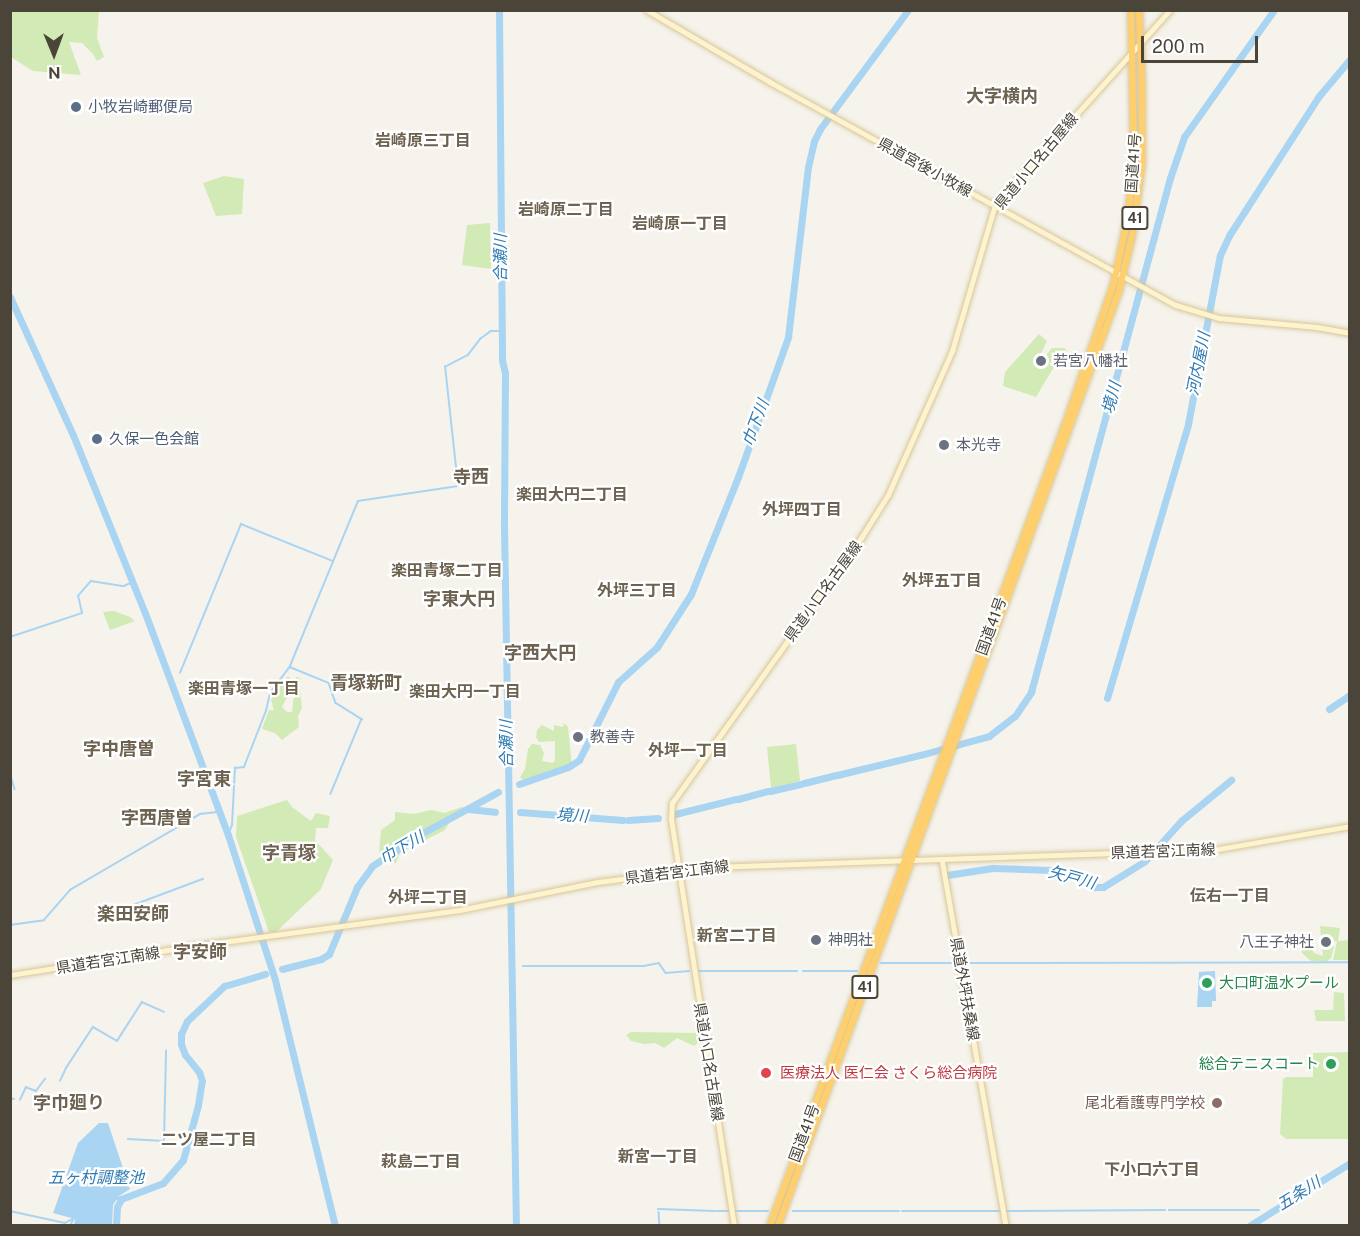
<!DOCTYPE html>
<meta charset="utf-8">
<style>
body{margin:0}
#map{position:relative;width:1360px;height:1236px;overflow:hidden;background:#f6f3ec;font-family:"Public Sans","Noto Sans JP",sans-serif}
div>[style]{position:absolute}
.green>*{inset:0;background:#d2eab5}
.water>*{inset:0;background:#a9d4f2}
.stream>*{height:1.5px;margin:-0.75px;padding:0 0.75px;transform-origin:0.75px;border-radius:0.75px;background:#a9d4f2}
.river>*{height:7px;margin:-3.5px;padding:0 3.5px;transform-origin:3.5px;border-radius:3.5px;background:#a9d4f2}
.roads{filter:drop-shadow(0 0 2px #d6c79b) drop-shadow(0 0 2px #d6c79b)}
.secondary>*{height:4.5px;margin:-2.25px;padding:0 2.25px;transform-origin:2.25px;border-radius:2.25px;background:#fff3cd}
.highway>*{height:6px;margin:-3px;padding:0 3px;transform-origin:3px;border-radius:3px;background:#ffcf6e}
.dots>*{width:16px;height:16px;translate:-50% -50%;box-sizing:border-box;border:3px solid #fff;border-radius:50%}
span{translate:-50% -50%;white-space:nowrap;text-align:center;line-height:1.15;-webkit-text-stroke:4.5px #fff;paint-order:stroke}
.shield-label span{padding:2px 4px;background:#fff;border:2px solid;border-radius:4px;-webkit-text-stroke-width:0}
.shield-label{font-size:14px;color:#4b4439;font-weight:700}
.service-label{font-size:15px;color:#4e5e75}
.left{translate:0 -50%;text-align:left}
.street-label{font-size:15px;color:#4b4439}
.worship-label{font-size:15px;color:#5b616d}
.right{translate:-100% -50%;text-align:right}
.leisure-label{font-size:15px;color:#27864d}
.health-label{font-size:15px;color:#be3a42}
.education-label{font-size:15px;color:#785e54}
.neighbourhood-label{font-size:16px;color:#6e6250;font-weight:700}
.water-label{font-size:16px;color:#2e7ab2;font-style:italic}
.quarter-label{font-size:18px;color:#6e6250;font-weight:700}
.frame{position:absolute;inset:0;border:12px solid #4b4439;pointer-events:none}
.north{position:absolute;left:24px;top:24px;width:60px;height:60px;-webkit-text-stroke:4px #fff;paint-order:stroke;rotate:179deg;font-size:16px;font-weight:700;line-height:24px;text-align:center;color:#4b4439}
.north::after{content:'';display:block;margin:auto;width:21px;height:27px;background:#4b4439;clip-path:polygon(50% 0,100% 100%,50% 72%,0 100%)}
.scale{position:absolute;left:1141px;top:36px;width:117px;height:27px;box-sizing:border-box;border:3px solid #4b4439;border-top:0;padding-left:8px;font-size:18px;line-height:21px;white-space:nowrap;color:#4b4439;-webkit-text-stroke:4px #fff;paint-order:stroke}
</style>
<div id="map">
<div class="green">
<i style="clip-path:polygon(10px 11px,99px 11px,97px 38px,104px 57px,97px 61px,93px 54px,82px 43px,69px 42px,81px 75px,33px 71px,11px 57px)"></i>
<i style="clip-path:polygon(224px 176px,244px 179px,242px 214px,216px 216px,203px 183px)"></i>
<i style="clip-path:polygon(490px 223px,491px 269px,462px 265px,467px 225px)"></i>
<i style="clip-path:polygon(1039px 334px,1047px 341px,1038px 360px,1039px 364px,1044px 365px,1047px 354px,1052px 348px,1065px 348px,1067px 352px,1054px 367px,1036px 397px,1003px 386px,1005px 372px)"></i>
<i style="clip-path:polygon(114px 611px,130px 617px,135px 621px,110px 630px,103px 612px)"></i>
<i style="clip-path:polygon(288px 676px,290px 678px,289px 693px,282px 707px,287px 712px,292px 712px,296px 677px,298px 677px,301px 679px,299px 682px,302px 708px,298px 716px,299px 727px,282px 740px,275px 733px,262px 729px,269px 710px,274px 710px,271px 700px,274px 693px)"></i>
<i style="clip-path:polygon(564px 723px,568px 727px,572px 766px,526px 784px,520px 777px,525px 769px,528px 749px,532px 744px,540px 745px,544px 753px,542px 761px,553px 763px,555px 760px,555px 741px,539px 742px,536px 737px,537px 730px,542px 725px,554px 731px,554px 725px,563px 727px)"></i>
<i style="clip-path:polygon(796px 744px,800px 781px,771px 788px,767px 747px)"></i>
<i style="clip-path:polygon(287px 800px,292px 807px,311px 821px,316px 813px,330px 816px,328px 828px,316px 828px,315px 840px,333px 860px,321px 889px,276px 932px,269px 932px,236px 837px,237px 816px)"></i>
<i style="clip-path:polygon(462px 807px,471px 810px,449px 823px,445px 830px,400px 853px,396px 863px,388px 862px,379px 853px,381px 830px,395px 820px,395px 812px,414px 814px,431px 810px,444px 813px)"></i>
<i style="clip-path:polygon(1320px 926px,1340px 928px,1338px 941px,1349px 940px,1349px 960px,1333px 960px,1337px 941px,1330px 941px,1334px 947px,1331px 958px,1326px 962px,1311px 961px,1302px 953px,1301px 943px,1308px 943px,1314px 953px,1323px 956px)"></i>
<i style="clip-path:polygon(1334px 992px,1344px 993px,1345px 1021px,1316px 1021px,1314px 1010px,1333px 1010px)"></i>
<i style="clip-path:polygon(631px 1032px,696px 1033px,701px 1040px,694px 1046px,677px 1038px,664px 1048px,655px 1043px,644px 1044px,631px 1041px,626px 1035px)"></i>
<i style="clip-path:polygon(1349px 1052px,1349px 1139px,1286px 1139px,1280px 1134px,1283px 1079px,1286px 1077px,1313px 1077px,1313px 1053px)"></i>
</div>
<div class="water">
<i style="clip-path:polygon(1215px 971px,1216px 1001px,1212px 1001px,1212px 1007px,1197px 1007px,1199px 972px)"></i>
<i style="clip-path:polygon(99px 1123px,108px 1123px,130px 1189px,119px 1196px,113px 1205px,112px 1225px,74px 1225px,75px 1219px,53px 1213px,78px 1143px)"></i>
</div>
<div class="stream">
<i style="left:10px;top:637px;width:76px;rotate:-18.4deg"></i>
<i style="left:82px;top:613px;width:17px;rotate:-103deg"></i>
<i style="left:78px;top:596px;width:20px;rotate:-49deg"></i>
<i style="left:91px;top:581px;width:33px;rotate:9deg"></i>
<i style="left:124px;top:586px;width:10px;rotate:-24deg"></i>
<i style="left:290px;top:667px;width:42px;rotate:22.3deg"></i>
<i style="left:329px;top:683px;width:21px;rotate:71deg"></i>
<i style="left:336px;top:703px;width:31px;rotate:32deg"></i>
<i style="left:362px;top:719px;width:81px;rotate:112.5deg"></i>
<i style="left:180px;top:673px;width:161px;rotate:-67.7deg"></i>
<i style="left:241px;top:524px;width:99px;rotate:21.9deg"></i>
<i style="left:10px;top:773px;width:17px;rotate:73deg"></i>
<i style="left:228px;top:835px;width:11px;rotate:-68deg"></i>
<i style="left:232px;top:825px;width:57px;rotate:-87deg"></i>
<i style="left:235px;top:768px;width:9px;rotate:-6deg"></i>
<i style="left:244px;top:767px;width:60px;rotate:-68.6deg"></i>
<i style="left:266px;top:711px;width:18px;rotate:-77deg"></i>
<i style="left:270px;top:693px;width:34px;rotate:-53deg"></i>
<i style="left:290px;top:666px;width:178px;rotate:-67.6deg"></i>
<i style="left:358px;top:501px;width:101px;rotate:-8.5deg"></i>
<i style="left:458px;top:486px;width:120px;rotate:-96.2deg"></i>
<i style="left:445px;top:367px;width:26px;rotate:-28deg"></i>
<i style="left:468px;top:355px;width:20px;rotate:-53deg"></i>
<i style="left:480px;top:339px;width:14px;rotate:-36deg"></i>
<i style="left:491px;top:331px;width:11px"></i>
<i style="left:128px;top:907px;width:80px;rotate:-20.5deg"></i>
<i style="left:10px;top:925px;width:34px;rotate:-8deg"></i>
<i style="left:44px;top:920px;width:40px;rotate:-49deg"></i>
<i style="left:70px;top:890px;width:151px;rotate:-30.3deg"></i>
<i style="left:200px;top:814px;width:20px;rotate:-6deg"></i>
<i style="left:881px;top:963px;width:77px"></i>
<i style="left:963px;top:963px;width:387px;rotate:-0.1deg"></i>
<i style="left:523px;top:966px;width:121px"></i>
<i style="left:644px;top:966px;width:15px;rotate:-11deg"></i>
<i style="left:659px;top:963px;width:12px;rotate:55deg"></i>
<i style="left:666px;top:973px;width:23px;rotate:-5deg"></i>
<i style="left:697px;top:971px;width:100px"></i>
<i style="left:803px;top:971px;width:54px"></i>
<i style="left:60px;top:1081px;width:14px;rotate:-65deg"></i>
<i style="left:66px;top:1068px;width:49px;rotate:-56.6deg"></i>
<i style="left:93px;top:1027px;width:28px;rotate:30deg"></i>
<i style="left:117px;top:1041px;width:46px;rotate:-57.3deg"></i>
<i style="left:142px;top:1002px;width:24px;rotate:24deg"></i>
<i style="left:10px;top:1098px;width:4px;rotate:14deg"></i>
<i style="left:20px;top:1100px;width:14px;rotate:-65deg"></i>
<i style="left:26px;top:1087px;width:11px;rotate:22deg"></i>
<i style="left:36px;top:1091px;width:15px;rotate:-53deg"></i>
<i style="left:128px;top:1139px;width:36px;rotate:3deg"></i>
<i style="left:164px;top:1141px;width:90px;rotate:-88.7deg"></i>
<i style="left:116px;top:1199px;width:8px;rotate:-14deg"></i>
<i style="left:658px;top:1209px;width:56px;rotate:2deg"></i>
<i style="left:1169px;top:1210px;width:90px"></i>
<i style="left:10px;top:1211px;width:56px;rotate:12.3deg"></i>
<i style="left:65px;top:1223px;width:9px;rotate:-27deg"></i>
<i style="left:716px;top:1211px;width:13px"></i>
<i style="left:736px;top:1211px;width:32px"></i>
<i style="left:793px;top:1211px;width:106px"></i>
<i style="left:902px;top:1211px;width:99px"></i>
<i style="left:1006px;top:1211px;width:159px;rotate:-0.4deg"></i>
<i style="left:659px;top:1212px;width:14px;rotate:86deg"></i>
<i style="left:70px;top:1226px;width:9px;rotate:-63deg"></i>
</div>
<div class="river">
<i style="left:499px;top:10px;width:350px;rotate:89.5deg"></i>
<i style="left:502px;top:360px;width:13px;rotate:77deg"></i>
<i style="left:505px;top:373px;width:154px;rotate:90.4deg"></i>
<i style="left:504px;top:527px;width:699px;rotate:89.02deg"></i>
<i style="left:10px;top:297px;width:152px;rotate:65.5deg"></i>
<i style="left:73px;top:435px;width:192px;rotate:68deg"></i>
<i style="left:145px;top:613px;width:237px;rotate:69.5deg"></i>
<i style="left:228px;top:835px;width:152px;rotate:72deg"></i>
<i style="left:275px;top:980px;width:253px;rotate:76.3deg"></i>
<i style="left:1107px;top:698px;width:286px;rotate:-73.5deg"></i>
<i style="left:1188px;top:424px;width:172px;rotate:-79.3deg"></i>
<i style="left:1220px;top:255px;width:23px;rotate:-65deg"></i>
<i style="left:1230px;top:234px;width:164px;rotate:-57.2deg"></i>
<i style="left:1319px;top:96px;width:48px;rotate:-50deg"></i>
<i style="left:1329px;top:709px;width:25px;rotate:-34deg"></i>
<i style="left:931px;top:752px;width:60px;rotate:-15.4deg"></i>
<i style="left:989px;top:736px;width:33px;rotate:-38deg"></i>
<i style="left:1015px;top:716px;width:29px;rotate:-56deg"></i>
<i style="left:1031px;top:692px;width:532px;rotate:-74.87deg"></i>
<i style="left:1170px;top:178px;width:43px;rotate:-71.1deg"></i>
<i style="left:1184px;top:137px;width:156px;rotate:-54.7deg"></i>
<i style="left:837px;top:775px;width:94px;rotate:-13.6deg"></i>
<i style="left:804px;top:783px;width:32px;rotate:-14deg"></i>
<i style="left:519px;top:784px;width:52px;rotate:-19.1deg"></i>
<i style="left:568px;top:767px;width:13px;rotate:-32deg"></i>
<i style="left:579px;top:760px;width:87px;rotate:-63.4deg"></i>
<i style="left:618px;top:682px;width:52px;rotate:-41.9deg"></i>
<i style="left:657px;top:647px;width:63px;rotate:-57.3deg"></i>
<i style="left:691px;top:594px;width:126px;rotate:-68.1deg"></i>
<i style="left:738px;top:477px;width:149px;rotate:-70.3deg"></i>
<i style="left:788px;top:337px;width:171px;rotate:-83.3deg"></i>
<i style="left:808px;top:167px;width:27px;rotate:-77deg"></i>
<i style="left:814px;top:141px;width:13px;rotate:-63deg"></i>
<i style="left:820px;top:129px;width:148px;rotate:-53.5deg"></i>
<i style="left:770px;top:791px;width:32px;rotate:-13deg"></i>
<i style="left:738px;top:799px;width:31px;rotate:-15deg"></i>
<i style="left:468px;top:809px;width:27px;rotate:6deg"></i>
<i style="left:520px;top:812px;width:103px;rotate:4.4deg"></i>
<i style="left:675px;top:814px;width:63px;rotate:-13.8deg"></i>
<i style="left:628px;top:820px;width:30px;rotate:-4deg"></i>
<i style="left:947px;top:875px;width:46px;rotate:-8.8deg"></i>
<i style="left:992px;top:868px;width:60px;rotate:1.9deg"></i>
<i style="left:1052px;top:870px;width:17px;rotate:10deg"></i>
<i style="left:1069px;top:873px;width:30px;rotate:28deg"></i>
<i style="left:1095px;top:887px;width:8px"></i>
<i style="left:1103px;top:887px;width:49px;rotate:-31.8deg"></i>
<i style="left:1145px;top:861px;width:54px;rotate:-48deg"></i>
<i style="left:1181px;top:821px;width:65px;rotate:-39.4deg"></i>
<i style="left:282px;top:969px;width:40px;rotate:-14.4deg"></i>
<i style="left:321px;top:959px;width:9px;rotate:-32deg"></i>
<i style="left:329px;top:954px;width:73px;rotate:-67.3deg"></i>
<i style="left:357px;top:887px;width:26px;rotate:-54deg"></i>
<i style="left:372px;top:866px;width:56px;rotate:-33.4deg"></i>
<i style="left:419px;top:835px;width:90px;rotate:-28.6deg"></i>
<i style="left:116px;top:1226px;width:19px;rotate:-87deg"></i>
<i style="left:117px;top:1207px;width:9px;rotate:-63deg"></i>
<i style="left:121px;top:1199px;width:45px;rotate:-20.9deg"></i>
<i style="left:163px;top:1183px;width:30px;rotate:-49deg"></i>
<i style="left:183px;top:1160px;width:57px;rotate:-74.7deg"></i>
<i style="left:198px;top:1105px;width:24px;rotate:-81deg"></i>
<i style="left:202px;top:1081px;width:9px;rotate:-108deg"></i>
<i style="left:199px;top:1072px;width:22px;rotate:-129deg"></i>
<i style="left:185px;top:1055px;width:12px;rotate:-110deg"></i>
<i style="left:181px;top:1044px;width:10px;rotate:-90deg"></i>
<i style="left:181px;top:1034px;width:14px;rotate:-65deg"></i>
<i style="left:187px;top:1021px;width:51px;rotate:-43.4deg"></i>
<i style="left:224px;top:986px;width:43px;rotate:-16.3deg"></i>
<i style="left:1249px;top:1226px;width:119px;rotate:-32deg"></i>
</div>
<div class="roads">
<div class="secondary">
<i style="left:647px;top:10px;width:143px;rotate:30.3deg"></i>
<i style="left:770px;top:82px;width:463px;rotate:28.8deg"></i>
<i style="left:1176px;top:305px;width:45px;rotate:16.8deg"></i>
<i style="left:1219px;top:318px;width:98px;rotate:5.2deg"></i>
<i style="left:1317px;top:327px;width:34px;rotate:10deg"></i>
<i style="left:942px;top:859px;width:373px;rotate:80.1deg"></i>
<i style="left:10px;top:975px;width:178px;rotate:-9deg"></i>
<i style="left:186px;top:947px;width:276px;rotate:-7.7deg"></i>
<i style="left:460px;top:910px;width:141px;rotate:-11.5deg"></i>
<i style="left:598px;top:882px;width:117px;rotate:-7.4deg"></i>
<i style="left:714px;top:867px;width:499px;rotate:-2deg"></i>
<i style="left:1213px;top:850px;width:139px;rotate:-9.9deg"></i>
<i style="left:734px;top:1226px;width:411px;rotate:-98.8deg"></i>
<i style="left:671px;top:820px;width:17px;rotate:-87deg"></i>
<i style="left:672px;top:803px;width:325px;rotate:-54.5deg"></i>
<i style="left:861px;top:538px;width:51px;rotate:-57.9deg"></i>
<i style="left:888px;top:495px;width:158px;rotate:-66deg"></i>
<i style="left:952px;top:351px;width:152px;rotate:-73.6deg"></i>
<i style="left:995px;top:205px;width:262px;rotate:-48.1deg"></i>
</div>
<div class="highway">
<i style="left:770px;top:1226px;width:865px;rotate:-69.78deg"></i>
<i style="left:1069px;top:414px;width:139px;rotate:-71deg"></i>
<i style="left:1114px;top:283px;width:67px;rotate:-78deg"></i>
<i style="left:1128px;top:217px;width:56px;rotate:-83.9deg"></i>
<i style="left:1134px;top:161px;width:151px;rotate:-91.1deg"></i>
<i style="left:778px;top:1226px;width:995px;rotate:-69.96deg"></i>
<i style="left:1119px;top:291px;width:57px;rotate:-76.7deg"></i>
<i style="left:1132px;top:236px;width:74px;rotate:-82.2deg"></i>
<i style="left:1142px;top:163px;width:76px;rotate:-90deg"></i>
<i style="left:1142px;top:87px;width:77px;rotate:-92.2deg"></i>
</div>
</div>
<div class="dots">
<i style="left:76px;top:107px;background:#5c6f8a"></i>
<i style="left:1041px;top:361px;background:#6b7280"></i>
<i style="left:97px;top:439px;background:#5c6f8a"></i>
<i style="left:944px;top:445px;background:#6b7280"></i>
<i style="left:578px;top:737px;background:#6b7280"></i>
<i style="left:816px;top:940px;background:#6b7280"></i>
<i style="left:1326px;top:942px;background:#6b7280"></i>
<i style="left:1207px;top:983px;background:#2e9e5b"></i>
<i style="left:1331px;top:1064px;background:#2e9e5b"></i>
<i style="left:766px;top:1073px;background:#e0444e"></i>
<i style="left:1217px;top:1103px;background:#8d6e63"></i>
</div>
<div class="shield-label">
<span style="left:1135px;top:218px">41</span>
<span style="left:865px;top:987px">41</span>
</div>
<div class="service-label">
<span class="left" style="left:88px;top:107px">小牧岩崎郵便局</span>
<span class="left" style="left:109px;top:439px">久保一色会館</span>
</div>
<div class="street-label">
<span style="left:1036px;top:161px;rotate:-50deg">県道小口名古屋線</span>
<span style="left:1133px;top:163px;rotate:-86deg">国道41号</span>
<span style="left:925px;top:167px;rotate:29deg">県道宮後小牧線</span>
<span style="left:823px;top:591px;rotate:-54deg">県道小口名古屋線</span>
<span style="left:991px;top:626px;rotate:-70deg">国道41号</span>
<span style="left:1163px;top:851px;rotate:-2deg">県道若宮江南線</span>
<span style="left:677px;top:872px;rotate:-7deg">県道若宮江南線</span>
<span style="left:108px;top:960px;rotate:-9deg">県道若宮江南線</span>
<span style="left:965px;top:989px;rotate:80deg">県道外坪扶桑線</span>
<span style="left:709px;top:1062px;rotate:81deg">県道小口名古屋線</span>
<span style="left:804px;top:1133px;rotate:-70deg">国道41号</span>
</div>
<div class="worship-label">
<span class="left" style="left:1053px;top:361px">若宮八幡社</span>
<span class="left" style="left:956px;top:445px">本光寺</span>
<span class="left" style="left:590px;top:737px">教善寺</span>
<span class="left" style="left:828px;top:940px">神明社</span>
<span class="right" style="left:1314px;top:942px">八王子神社</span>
</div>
<div class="leisure-label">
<span class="left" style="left:1219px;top:983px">大口町温水プール</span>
<span class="right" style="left:1319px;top:1064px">総合テニスコート</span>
</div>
<div class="health-label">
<span class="left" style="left:780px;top:1073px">医療法人 医仁会 さくら総合病院</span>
</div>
<div class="education-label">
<span class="right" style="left:1205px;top:1103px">尾北看護専門学校</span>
</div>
<div class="neighbourhood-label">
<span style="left:423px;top:141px">岩崎原三丁目</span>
<span style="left:566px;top:210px">岩崎原二丁目</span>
<span style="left:680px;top:224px">岩崎原一丁目</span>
<span style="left:572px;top:495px">楽田大円二丁目</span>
<span style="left:802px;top:510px">外坪四丁目</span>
<span style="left:447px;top:571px">楽田青塚二丁目</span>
<span style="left:942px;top:581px">外坪五丁目</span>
<span style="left:637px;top:591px">外坪三丁目</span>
<span style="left:244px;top:689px">楽田青塚一丁目</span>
<span style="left:465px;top:692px">楽田大円一丁目</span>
<span style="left:688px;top:751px">外坪一丁目</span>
<span style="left:1230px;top:896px">伝右一丁目</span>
<span style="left:428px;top:898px">外坪二丁目</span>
<span style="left:737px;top:936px">新宮二丁目</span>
<span style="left:209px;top:1140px">二ツ屋二丁目</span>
<span style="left:658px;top:1157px">新宮一丁目</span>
<span style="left:421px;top:1162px">萩島二丁目</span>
<span style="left:1152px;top:1170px">下小口六丁目</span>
</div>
<div class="water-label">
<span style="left:501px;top:258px;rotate:-90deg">合瀬川</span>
<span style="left:1199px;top:364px;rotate:-79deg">河内屋川</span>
<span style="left:1112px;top:398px;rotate:-75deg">境川</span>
<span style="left:756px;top:423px;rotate:-69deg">巾下川</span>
<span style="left:507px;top:744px;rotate:-91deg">合瀬川</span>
<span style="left:572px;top:816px;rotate:4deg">境川</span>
<span style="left:402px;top:848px;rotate:-30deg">巾下川</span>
<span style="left:1072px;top:878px;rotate:15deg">矢戸川</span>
<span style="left:96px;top:1178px">五ヶ村調整池</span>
<span style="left:1299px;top:1194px;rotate:-32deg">五条川</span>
</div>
<div class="quarter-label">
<span style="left:1002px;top:96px">大字横内</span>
<span style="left:471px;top:477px">寺西</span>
<span style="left:459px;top:599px">字東大円</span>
<span style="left:540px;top:653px">字西大円</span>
<span style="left:366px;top:683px">青塚新町</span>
<span style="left:119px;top:749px">字中唐曽</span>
<span style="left:204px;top:779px">字宮東</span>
<span style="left:157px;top:818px">字西唐曽</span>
<span style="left:289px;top:853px">字青塚</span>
<span style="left:133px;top:914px">楽田安師</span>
<span style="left:200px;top:952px">字安師</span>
<span style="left:69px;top:1103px">字巾廻り</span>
</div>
<div class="frame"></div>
<div class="north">N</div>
<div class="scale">200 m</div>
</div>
